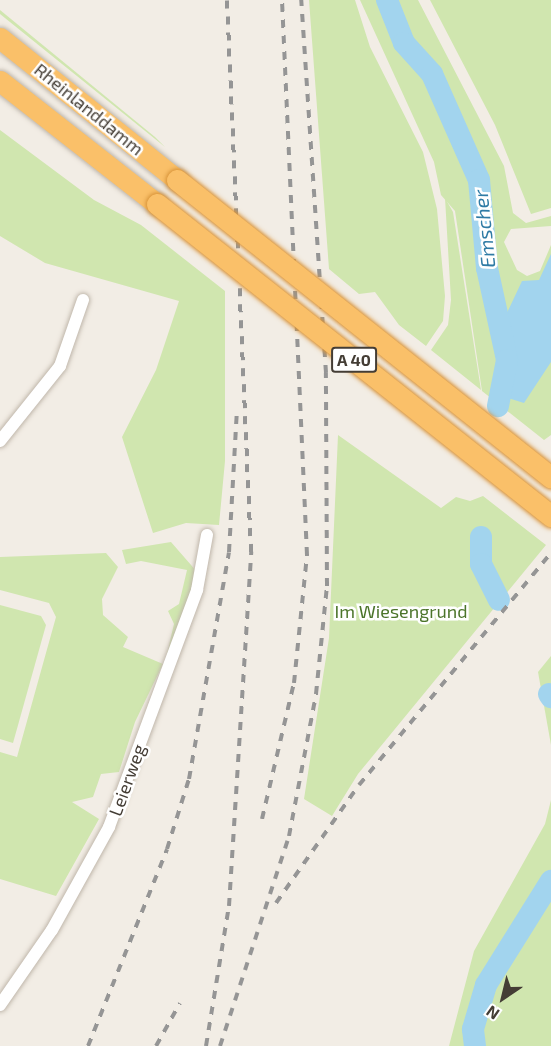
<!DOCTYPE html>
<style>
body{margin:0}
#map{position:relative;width:551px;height:1046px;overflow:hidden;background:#f2ede5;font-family:"Exo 2",sans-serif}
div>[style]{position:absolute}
.green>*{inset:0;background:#d0e6af}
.water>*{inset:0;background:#a2d4ee}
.river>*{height:22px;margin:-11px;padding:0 11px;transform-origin:11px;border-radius:11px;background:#a2d4ee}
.roads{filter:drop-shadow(0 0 2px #c0b7ab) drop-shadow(0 0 2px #c0b7ab)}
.street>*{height:12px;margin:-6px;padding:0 6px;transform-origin:6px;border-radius:6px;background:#fff}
.highway>*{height:21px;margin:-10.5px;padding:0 10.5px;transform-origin:10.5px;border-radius:10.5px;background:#fac069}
.rail>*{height:4px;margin-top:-2px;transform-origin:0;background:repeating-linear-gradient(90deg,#959595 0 8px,transparent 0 16px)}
.bridges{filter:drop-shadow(0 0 2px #d89339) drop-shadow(0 0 2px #d89339)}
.highway-bridge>*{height:21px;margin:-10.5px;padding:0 10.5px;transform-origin:10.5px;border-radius:10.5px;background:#fac069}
span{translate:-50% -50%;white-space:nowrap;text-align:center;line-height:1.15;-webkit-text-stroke:5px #fff;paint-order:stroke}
.shield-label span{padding:2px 4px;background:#fff;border:2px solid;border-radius:4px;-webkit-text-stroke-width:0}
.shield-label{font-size:16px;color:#443d35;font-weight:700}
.street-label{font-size:18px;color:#443d35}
.park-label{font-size:18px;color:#4b742a}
.water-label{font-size:20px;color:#2f7ba5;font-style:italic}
.north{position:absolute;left:473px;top:968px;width:60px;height:60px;-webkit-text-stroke:4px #fff;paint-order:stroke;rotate:215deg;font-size:16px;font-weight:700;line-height:24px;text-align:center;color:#443d35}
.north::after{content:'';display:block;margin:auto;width:21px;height:27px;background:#443d35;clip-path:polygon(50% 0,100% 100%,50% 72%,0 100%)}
</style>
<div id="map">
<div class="green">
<i style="clip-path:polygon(309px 0,355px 0,370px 47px,423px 152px,437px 209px,445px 296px,443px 321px,426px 346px,399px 325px,375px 292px,359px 294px,329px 269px)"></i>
<i style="clip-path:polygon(360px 0,418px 0,504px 166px,513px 213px,526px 223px,551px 216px,551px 226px,511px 229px,504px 242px,517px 270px,527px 276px,540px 271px,551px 245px,551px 435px,544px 440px,482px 391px,455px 211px,441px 195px,434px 162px)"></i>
<i style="clip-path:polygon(430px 0,551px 0,551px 208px,531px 214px,495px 125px)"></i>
<i style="clip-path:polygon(0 10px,155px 137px,165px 147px,0 14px)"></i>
<i style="clip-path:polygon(0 130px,94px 200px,141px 225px,225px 291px,225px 461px,219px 525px,186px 523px,153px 533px,122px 437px,156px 370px,179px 301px,45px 263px,0 236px)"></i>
<i style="clip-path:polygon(445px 198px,453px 212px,481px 390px,431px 350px,448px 325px,451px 300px)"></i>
<i style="clip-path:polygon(338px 435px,441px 508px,456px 497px,470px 501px,483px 496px,546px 545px,358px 774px,332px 816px,304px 799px,329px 638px)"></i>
<i style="clip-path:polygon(171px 542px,198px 573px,166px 658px,174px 624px,168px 611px,179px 604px,187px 570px,141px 561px,126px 564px,122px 550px)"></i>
<i style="clip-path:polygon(106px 553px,118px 567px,102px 599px,103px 615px,128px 637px,123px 647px,163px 664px,135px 722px,119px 772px,101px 774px,93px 797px,72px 802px,99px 819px,56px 896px,0 879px,0 752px,17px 757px,56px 617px,49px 603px,0 590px,0 557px)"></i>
<i style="clip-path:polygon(0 605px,41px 616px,46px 625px,13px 743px,0 739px)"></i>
<i style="clip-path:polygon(551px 656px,551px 745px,538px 672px)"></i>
<i style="clip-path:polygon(551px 800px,551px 1046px,449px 1046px,474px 951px,545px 824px)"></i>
</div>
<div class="water">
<i style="clip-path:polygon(551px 254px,551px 362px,524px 403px,508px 398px,515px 364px,506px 315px,522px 281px,539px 280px)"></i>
</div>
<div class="river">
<i style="left:387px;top:0;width:46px;rotate:68.4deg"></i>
<i style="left:404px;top:43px;width:42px;rotate:47.9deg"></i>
<i style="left:432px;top:74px;width:116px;rotate:66.1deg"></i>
<i style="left:479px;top:180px;width:88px;rotate:84.8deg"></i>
<i style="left:487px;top:268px;width:94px;rotate:77.7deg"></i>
<i style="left:507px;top:360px;width:47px;rotate:101.1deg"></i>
<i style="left:481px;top:537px;width:27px;rotate:90deg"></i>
<i style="left:481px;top:564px;width:40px;rotate:63.4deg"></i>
<i style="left:549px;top:694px;width:4px;rotate:56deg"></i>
<i style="left:475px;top:1046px;width:17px;rotate:-97deg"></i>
<i style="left:473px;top:1029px;width:46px;rotate:-73.5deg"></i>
<i style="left:486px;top:985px;width:123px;rotate:-58deg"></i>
</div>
<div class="roads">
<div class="street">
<i style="left:0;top:441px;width:96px;rotate:-51.3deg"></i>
<i style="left:60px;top:366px;width:70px;rotate:-70.8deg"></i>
<i style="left:0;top:1005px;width:91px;rotate:-55.3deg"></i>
<i style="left:52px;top:930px;width:118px;rotate:-61deg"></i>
<i style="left:109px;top:827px;width:253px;rotate:-69.6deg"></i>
<i style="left:197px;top:590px;width:56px;rotate:-79.7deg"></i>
</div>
<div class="highway">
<i style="left:0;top:38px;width:227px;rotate:38.7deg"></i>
<i style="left:0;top:81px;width:199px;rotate:38.1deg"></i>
</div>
</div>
<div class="rail">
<i style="left:262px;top:819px;width:140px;rotate:-76.8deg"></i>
<i style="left:294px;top:683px;width:129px;rotate:-84.2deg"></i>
<i style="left:307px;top:555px;width:556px;rotate:-92.58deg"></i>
<i style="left:276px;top:903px;width:144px;rotate:-54.9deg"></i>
<i style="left:359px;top:785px;width:301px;rotate:-50.4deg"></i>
<i style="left:88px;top:1046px;width:212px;rotate:-68.1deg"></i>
<i style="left:167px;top:849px;width:73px;rotate:-72.6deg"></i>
<i style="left:189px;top:779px;width:230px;rotate:-80deg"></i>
<i style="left:229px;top:552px;width:144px;rotate:-86.8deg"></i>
<i style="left:156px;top:1046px;width:49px;rotate:-60.8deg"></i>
<i style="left:206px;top:1046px;width:142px;rotate:-80.7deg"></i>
<i style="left:229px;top:906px;width:355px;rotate:-86.4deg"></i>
<i style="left:251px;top:552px;width:553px;rotate:-92.49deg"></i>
<i style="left:220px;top:1046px;width:221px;rotate:-71.8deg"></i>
<i style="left:289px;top:836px;width:145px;rotate:-79.2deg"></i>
<i style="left:316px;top:694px;width:109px;rotate:-84.2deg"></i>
<i style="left:327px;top:586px;width:213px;rotate:-90.3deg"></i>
<i style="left:326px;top:373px;width:374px;rotate:-93.8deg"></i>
</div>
<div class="bridges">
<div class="highway-bridge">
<i style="left:177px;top:180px;width:478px;rotate:38.5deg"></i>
<i style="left:157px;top:204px;width:503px;rotate:38.37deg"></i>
</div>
</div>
<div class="shield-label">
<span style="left:354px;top:360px">A 40</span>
</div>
<div class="street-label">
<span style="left:89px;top:109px;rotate:39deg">Rheinlanddamm</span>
<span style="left:127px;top:780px;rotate:-70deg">Leierweg</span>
</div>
<div class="park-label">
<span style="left:401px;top:611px">Im Wiesengrund</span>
</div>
<div class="water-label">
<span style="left:484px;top:229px;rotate:-96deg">Emscher</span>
</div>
<div class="north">N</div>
</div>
